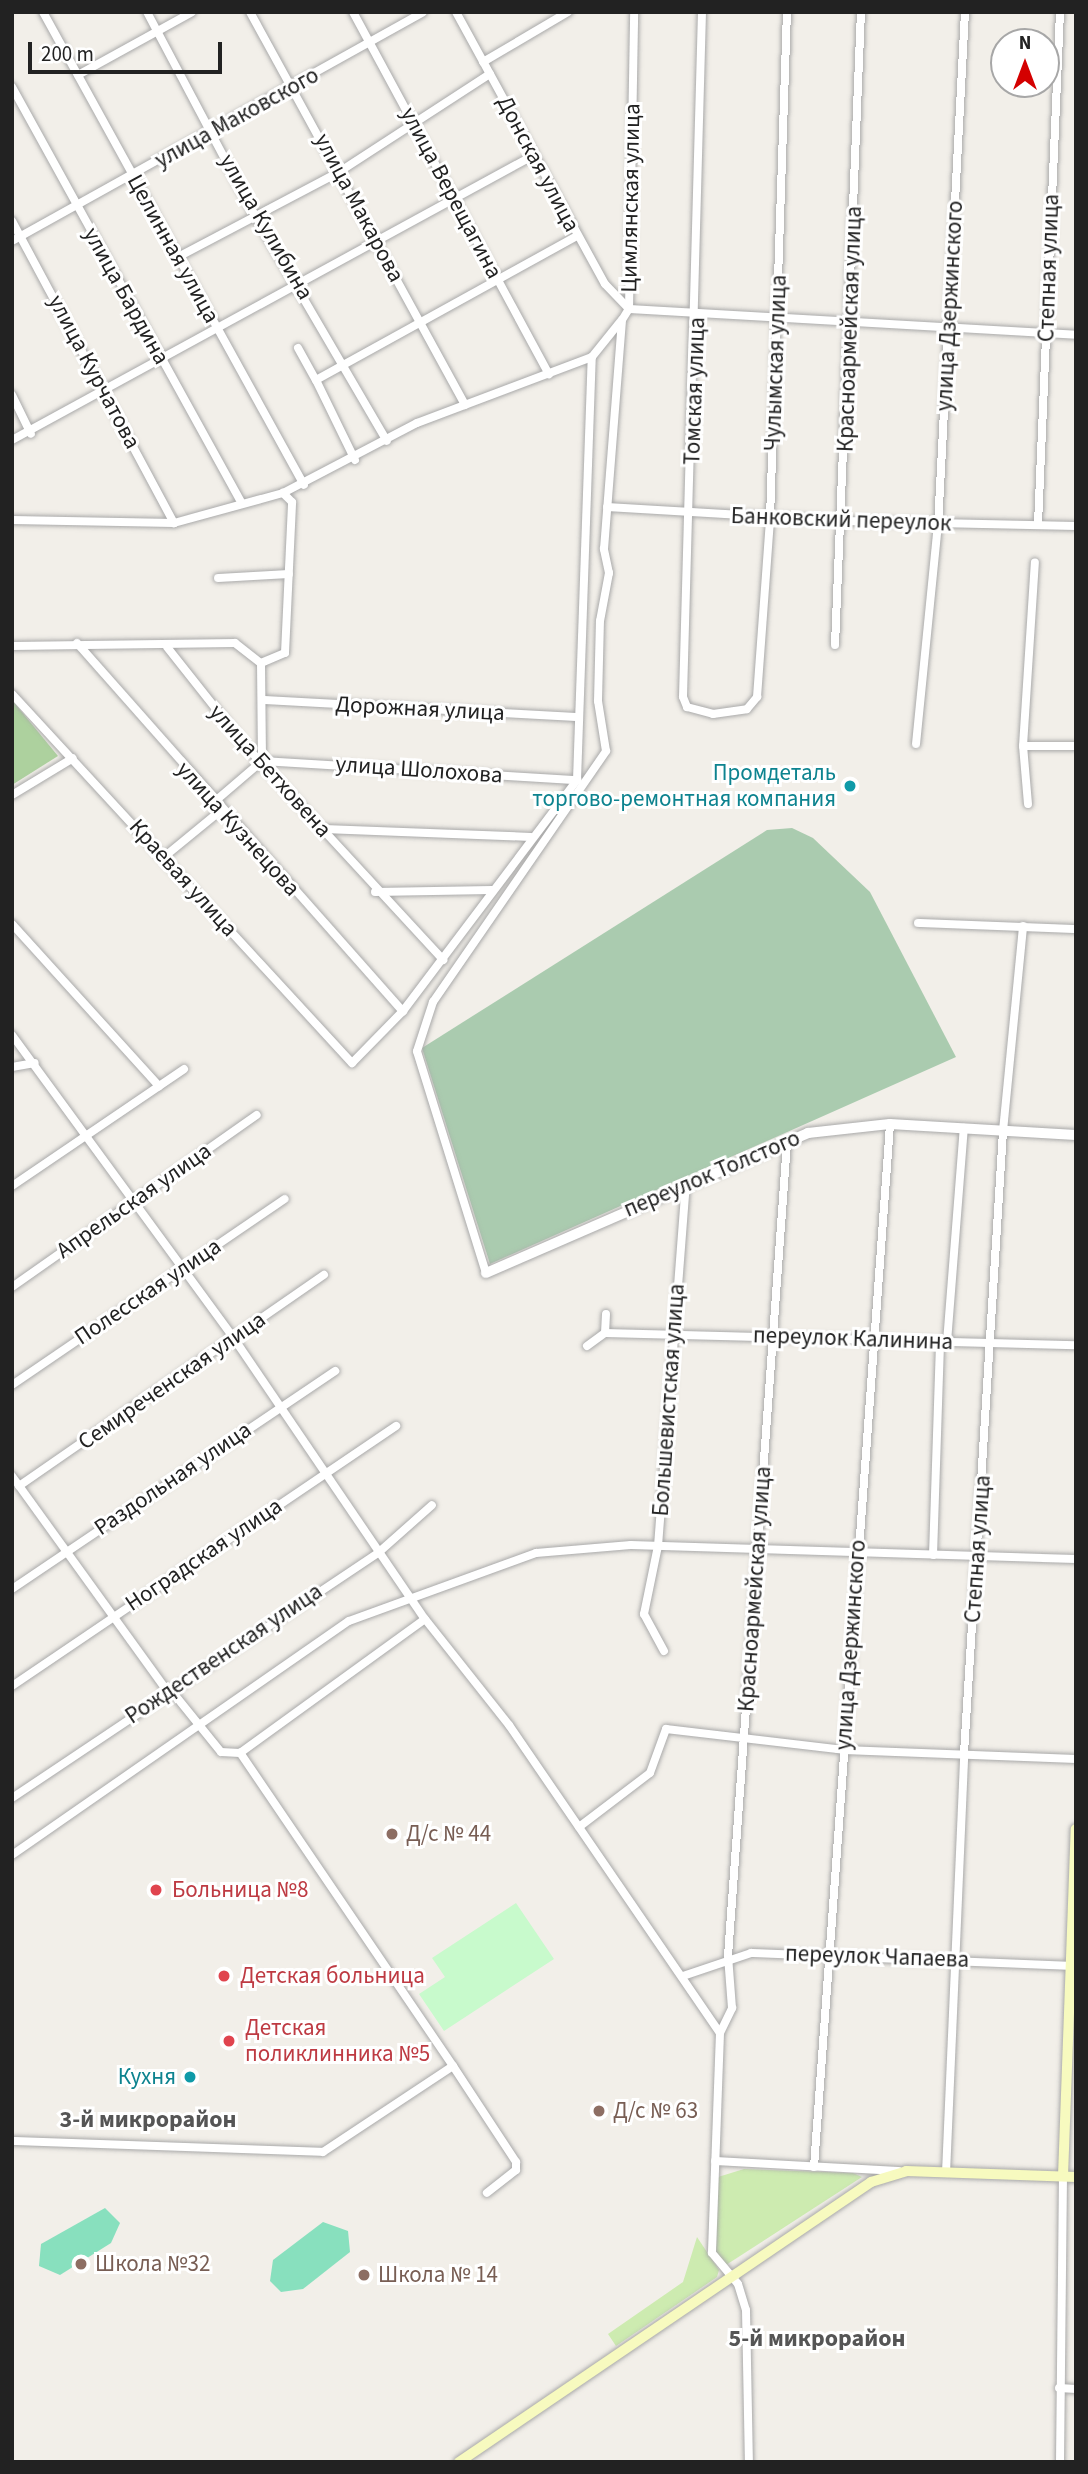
<!DOCTYPE html>
<meta charset="utf-8">
<style>
body{margin:0}
#map{position:relative;width:1088px;height:2474px;overflow:hidden;background:#f2efe9;font-family:"Source Sans 3",sans-serif}
div>[style]{position:absolute}
.grass>*{inset:0;background:#cdebb0}
.forest>*{inset:0;background:#add19e}
.cemetery>*{inset:0;background:#aacbaf}
.park>*{inset:0;background:#c8facc}
.pitch>*{inset:0;background:#88e0be}
.roads{filter:drop-shadow(0 0 2px #a9a9a9) drop-shadow(0 0 2px #a9a9a9)}
.minor>*{height:8px;margin:-4px;padding:0 4px;transform-origin:4px;border-radius:4px;background:#fff}
.tertiary>*{height:10px;margin:-5px;padding:0 5px;transform-origin:5px;border-radius:5px;background:#fff}
.secondary>*{height:10px;margin:-5px;padding:0 5px;transform-origin:5px;border-radius:5px;background:#f7fabf}
.dots>*{width:19px;height:19px;translate:-50% -50%;box-sizing:border-box;border:4px solid #fff;border-radius:50%}
span{translate:-50% -50%;white-space:nowrap;text-align:center;line-height:1.15;-webkit-text-stroke:6px #fff;paint-order:stroke}
.street-label{font-size:23px;color:#222}
.culture-label{font-size:23px;color:#0d838f}
.right{translate:-100% -50%;text-align:right}
.education-label{font-size:23px;color:#785e54}
.left{translate:0 -50%;text-align:left}
.health-label{font-size:23px;color:#be3a42}
.neighbourhood-label{font-size:24px;color:#555;font-weight:700}
.frame{position:absolute;inset:0;border:14px solid #222;pointer-events:none}
.north{position:absolute;left:990px;top:28px;width:70px;height:70px;box-sizing:border-box;background:#fff;border:2px solid #a7a7a7;border-radius:50%;rotate:0deg;font-size:19px;font-weight:700;line-height:28px;text-align:center;color:#222}
.north::after{content:'';display:block;margin:auto;width:24px;height:32px;background:#d40000;clip-path:polygon(50% 0,100% 100%,50% 72%,0 100%)}
.scale{position:absolute;left:28px;top:42px;width:194px;height:32px;box-sizing:border-box;border:4px solid #222;border-top:0;padding-left:9px;font-size:21px;line-height:24px;white-space:nowrap;color:#222;-webkit-text-stroke:5px #fff;paint-order:stroke}
</style>
<div id="map">
<div class="grass">
<i style="clip-path:polygon(744px 2169px,853px 2173px,862px 2177px,726px 2265px,716px 2252px,718px 2177px)"></i>
<i style="clip-path:polygon(697px 2237px,719px 2270px,717px 2277px,616px 2346px,608px 2334px,683px 2282px)"></i>
</div>
<div class="forest">
<i style="clip-path:polygon(12px 700px,58px 756px,12px 785px)"></i>
</div>
<div class="cemetery">
<i style="clip-path:polygon(792px 828px,813px 838px,870px 892px,956px 1057px,490px 1264px,422px 1048px,767px 830px)"></i>
</div>
<div class="park">
<i style="clip-path:polygon(516px 1903px,554px 1959px,444px 2031px,419px 1994px,445px 1977px,432px 1958px)"></i>
</div>
<div class="pitch">
<i style="clip-path:polygon(105px 2208px,120px 2223px,111px 2243px,60px 2275px,39px 2266px,41px 2244px)"></i>
<i style="clip-path:polygon(323px 2222px,348px 2231px,350px 2252px,303px 2289px,281px 2292px,270px 2281px,273px 2260px)"></i>
</div>
<div class="roads">
<div class="minor">
<i style="left:43px;top:12px;width:540px;rotate:61.11deg"></i>
<i style="left:147px;top:12px;width:226px;rotate:62.1deg"></i>
<i style="left:253px;top:212px;width:265px;rotate:59.7deg"></i>
<i style="left:250px;top:12px;width:448px;rotate:61.3deg"></i>
<i style="left:353px;top:12px;width:412px;rotate:61.6deg"></i>
<i style="left:456px;top:12px;width:310px;rotate:61.3deg"></i>
<i style="left:605px;top:284px;width:35px;rotate:46deg"></i>
<i style="left:629px;top:309px;width:448px;rotate:3.3deg"></i>
<i style="left:702px;top:12px;width:685px;rotate:91.59deg"></i>
<i style="left:683px;top:697px;width:11px;rotate:68deg"></i>
<i style="left:687px;top:707px;width:27px;rotate:15deg"></i>
<i style="left:713px;top:714px;width:34px;rotate:-8deg"></i>
<i style="left:747px;top:709px;width:16px;rotate:-50deg"></i>
<i style="left:757px;top:697px;width:179px;rotate:-85.8deg"></i>
<i style="left:770px;top:518px;width:506px;rotate:-88.08deg"></i>
<i style="left:483px;top:62px;width:99px;rotate:-30.5deg"></i>
<i style="left:78px;top:75px;width:130px;rotate:-28.9deg"></i>
<i style="left:12px;top:87px;width:476px;rotate:61.1deg"></i>
<i style="left:12px;top:221px;width:343px;rotate:61.8deg"></i>
<i style="left:12px;top:241px;width:470px;rotate:-29.1deg"></i>
<i style="left:178px;top:257px;width:182px;rotate:-27.8deg"></i>
<i style="left:339px;top:172px;width:180px;rotate:-33deg"></i>
<i style="left:298px;top:348px;width:37px;rotate:61deg"></i>
<i style="left:12px;top:395px;width:43px;rotate:64deg"></i>
<i style="left:12px;top:440px;width:595px;rotate:-28.63deg"></i>
<i style="left:355px;top:460px;width:89px;rotate:-116deg"></i>
<i style="left:316px;top:380px;width:298px;rotate:-28.9deg"></i>
<i style="left:607px;top:507px;width:236px;rotate:3.4deg"></i>
<i style="left:843px;top:521px;width:233px;rotate:1.2deg"></i>
<i style="left:12px;top:520px;width:162px;rotate:1.1deg"></i>
<i style="left:174px;top:523px;width:113px;rotate:-15.4deg"></i>
<i style="left:283px;top:493px;width:151px;rotate:-27.6deg"></i>
<i style="left:417px;top:423px;width:187px;rotate:-20.7deg"></i>
<i style="left:592px;top:357px;width:45px;rotate:-51.3deg"></i>
<i style="left:1038px;top:524px;width:512px;rotate:-87.54deg"></i>
<i style="left:218px;top:578px;width:71px;rotate:-3.2deg"></i>
<i style="left:77px;top:643px;width:492px;rotate:48.5deg"></i>
<i style="left:835px;top:645px;width:634px;rotate:-87.65deg"></i>
<i style="left:12px;top:646px;width:223px;rotate:-0.8deg"></i>
<i style="left:235px;top:643px;width:33px;rotate:38deg"></i>
<i style="left:261px;top:663px;width:98px;rotate:89.4deg"></i>
<i style="left:262px;top:761px;width:65px;rotate:139.4deg"></i>
<i style="left:167px;top:647px;width:124px;rotate:51.6deg"></i>
<i style="left:244px;top:744px;width:294px;rotate:47.3deg"></i>
<i style="left:261px;top:663px;width:26px;rotate:-23deg"></i>
<i style="left:285px;top:653px;width:151px;rotate:-87.3deg"></i>
<i style="left:292px;top:502px;width:13px;rotate:-135deg"></i>
<i style="left:12px;top:694px;width:502px;rotate:47.34deg"></i>
<i style="left:352px;top:1063px;width:73px;rotate:-45.6deg"></i>
<i style="left:403px;top:1011px;width:289px;rotate:-53deg"></i>
<i style="left:577px;top:780px;width:423px;rotate:-88deg"></i>
<i style="left:264px;top:700px;width:313px;rotate:3.1deg"></i>
<i style="left:916px;top:744px;width:220px;rotate:-84.3deg"></i>
<i style="left:938px;top:525px;width:514px;rotate:-86.99deg"></i>
<i style="left:1023px;top:746px;width:53px"></i>
<i style="left:262px;top:761px;width:316px;rotate:3.5deg"></i>
<i style="left:12px;top:795px;width:71px;rotate:-31.2deg"></i>
<i style="left:1028px;top:804px;width:58px;rotate:-94.9deg"></i>
<i style="left:1023px;top:746px;width:184px;rotate:-86.3deg"></i>
<i style="left:324px;top:829px;width:207px;rotate:2.2deg"></i>
<i style="left:164px;top:857px;width:72px;rotate:-39.4deg"></i>
<i style="left:375px;top:892px;width:117px;rotate:-1deg"></i>
<i style="left:918px;top:923px;width:158px;rotate:2.2deg"></i>
<i style="left:12px;top:924px;width:219px;rotate:47.8deg"></i>
<i style="left:12px;top:1035px;width:374px;rotate:53.8deg"></i>
<i style="left:233px;top:1337px;width:341px;rotate:55.8deg"></i>
<i style="left:425px;top:1619px;width:135px;rotate:51.6deg"></i>
<i style="left:509px;top:1725px;width:373px;rotate:55.6deg"></i>
<i style="left:720px;top:2033px;width:220px;rotate:92.1deg"></i>
<i style="left:712px;top:2253px;width:40px;rotate:50deg"></i>
<i style="left:738px;top:2284px;width:27px;rotate:73deg"></i>
<i style="left:746px;top:2310px;width:152px;rotate:88.9deg"></i>
<i style="left:12px;top:1067px;width:23px;rotate:-10deg"></i>
<i style="left:12px;top:1186px;width:208px;rotate:-34.2deg"></i>
<i style="left:486px;top:1273px;width:232px;rotate:-107.3deg"></i>
<i style="left:417px;top:1051px;width:52px;rotate:-71.9deg"></i>
<i style="left:433px;top:1002px;width:305px;rotate:-55.4deg"></i>
<i style="left:606px;top:751px;width:51px;rotate:-99.1deg"></i>
<i style="left:598px;top:701px;width:80px;rotate:-88.6deg"></i>
<i style="left:600px;top:621px;width:49px;rotate:-79.4deg"></i>
<i style="left:609px;top:573px;width:25px;rotate:-102deg"></i>
<i style="left:604px;top:549px;width:230px;rotate:-85.5deg"></i>
<i style="left:622px;top:320px;width:13px;rotate:-58deg"></i>
<i style="left:629px;top:309px;width:297px;rotate:-89deg"></i>
<i style="left:12px;top:1287px;width:299px;rotate:-35.1deg"></i>
<i style="left:606px;top:1314px;width:19px;rotate:93deg"></i>
<i style="left:605px;top:1333px;width:471px;rotate:1.5deg"></i>
<i style="left:947px;top:1342px;width:215px;rotate:-85.5deg"></i>
<i style="left:587px;top:1346px;width:22px;rotate:-36deg"></i>
<i style="left:12px;top:1385px;width:330px;rotate:-34.3deg"></i>
<i style="left:12px;top:1476px;width:265px;rotate:54.2deg"></i>
<i style="left:19px;top:1486px;width:371px;rotate:-34.7deg"></i>
<i style="left:933px;top:1555px;width:213px;rotate:-88.1deg"></i>
<i style="left:12px;top:1589px;width:390px;rotate:-34deg"></i>
<i style="left:664px;top:1651px;width:42px;rotate:-118.4deg"></i>
<i style="left:644px;top:1614px;width:69px;rotate:-78.4deg"></i>
<i style="left:658px;top:1546px;width:363px;rotate:-85.6deg"></i>
<i style="left:12px;top:1686px;width:464px;rotate:-34.1deg"></i>
<i style="left:170px;top:1689px;width:81px;rotate:51deg"></i>
<i style="left:221px;top:1752px;width:19px;rotate:3deg"></i>
<i style="left:12px;top:1798px;width:440px;rotate:-33.8deg"></i>
<i style="left:378px;top:1553px;width:72px;rotate:-41.6deg"></i>
<i style="left:579px;top:1827px;width:89px;rotate:-37.3deg"></i>
<i style="left:650px;top:1773px;width:47px;rotate:-70deg"></i>
<i style="left:666px;top:1729px;width:179px;rotate:6.7deg"></i>
<i style="left:844px;top:1750px;width:232px;rotate:2.2deg"></i>
<i style="left:12px;top:1855px;width:410px;rotate:-34.8deg"></i>
<i style="left:349px;top:1621px;width:199px;rotate:-20deg"></i>
<i style="left:536px;top:1553px;width:95px;rotate:-4.8deg"></i>
<i style="left:631px;top:1545px;width:445px;rotate:1.8deg"></i>
<i style="left:683px;top:1976px;width:72px;rotate:-18.7deg"></i>
<i style="left:751px;top:1953px;width:325px;rotate:2.3deg"></i>
<i style="left:720px;top:2033px;width:28px;rotate:-64deg"></i>
<i style="left:732px;top:2008px;width:52px;rotate:-94.4deg"></i>
<i style="left:728px;top:1956px;width:816px;rotate:-85.85deg"></i>
<i style="left:453px;top:2066px;width:115px;rotate:56.7deg"></i>
<i style="left:516px;top:2162px;width:8px;rotate:90deg"></i>
<i style="left:516px;top:2170px;width:37px;rotate:142deg"></i>
<i style="left:12px;top:2141px;width:311px;rotate:2deg"></i>
<i style="left:323px;top:2152px;width:156px;rotate:-33.5deg"></i>
<i style="left:453px;top:2066px;width:379px;rotate:-124.2deg"></i>
<i style="left:240px;top:1753px;width:228px;rotate:-35.9deg"></i>
<i style="left:715px;top:2161px;width:184px;rotate:3.1deg"></i>
<i style="left:814px;top:2167px;width:1046px;rotate:-85.83deg"></i>
<i style="left:946px;top:2173px;width:420px;rotate:-87.5deg"></i>
<i style="left:964px;top:1753px;width:623px;rotate:-86.41deg"></i>
<i style="left:1003px;top:1131px;width:206px;rotate:-84.4deg"></i>
<i style="left:1059px;top:2388px;width:17px;rotate:3deg"></i>
<i style="left:1060px;top:2462px;width:286px;rotate:-89.4deg"></i>
</div>
<div class="tertiary">
<i style="left:486px;top:1273px;width:351px;rotate:-23.5deg"></i>
<i style="left:808px;top:1133px;width:82px;rotate:-6.3deg"></i>
<i style="left:890px;top:1124px;width:186px;rotate:3.4deg"></i>
</div>
<div class="secondary">
<i style="left:1063px;top:2176px;width:347px;rotate:-87.9deg"></i>
<i style="left:459px;top:2462px;width:498px;rotate:-34.2deg"></i>
<i style="left:871px;top:2182px;width:37px;rotate:-17deg"></i>
<i style="left:906px;top:2171px;width:170px;rotate:2deg"></i>
</div>
</div>
<div class="dots">
<i style="left:850px;top:786px;background:#0f9aa8"></i>
<i style="left:392px;top:1834px;background:#8d6e63"></i>
<i style="left:156px;top:1890px;background:#e0444e"></i>
<i style="left:224px;top:1976px;background:#e0444e"></i>
<i style="left:229px;top:2041px;background:#e0444e"></i>
<i style="left:190px;top:2077px;background:#0f9aa8"></i>
<i style="left:599px;top:2111px;background:#8d6e63"></i>
<i style="left:81px;top:2264px;background:#8d6e63"></i>
<i style="left:364px;top:2275px;background:#8d6e63"></i>
</div>
<div class="street-label">
<span style="left:237px;top:118px;rotate:-29deg">улица Маковского</span>
<span style="left:538px;top:164px;rotate:62deg">Донская улица</span>
<span style="left:451px;top:193px;rotate:62deg">улица Верещагина</span>
<span style="left:631px;top:198px;rotate:-89deg">Цимлянская улица</span>
<span style="left:359px;top:208px;rotate:62deg">улица Макарова</span>
<span style="left:266px;top:227px;rotate:60deg">улица Кулибина</span>
<span style="left:173px;top:249px;rotate:61deg">Целинная улица</span>
<span style="left:1049px;top:268px;rotate:-88deg">Степная улица</span>
<span style="left:126px;top:296px;rotate:61deg">улица Бардина</span>
<span style="left:950px;top:306px;rotate:-87deg">улица Дзержинского</span>
<span style="left:850px;top:329px;rotate:-88deg">Красноармейская улица</span>
<span style="left:776px;top:363px;rotate:-88deg">Чулымская улица</span>
<span style="left:94px;top:372px;rotate:62deg">улица Курчатова</span>
<span style="left:695px;top:391px;rotate:-88deg">Томская улица</span>
<span style="left:841px;top:520px;rotate:2deg">Банковский переулок</span>
<span style="left:420px;top:709px;rotate:3deg">Дорожная улица</span>
<span style="left:419px;top:770px;rotate:4deg">улица Шолохова</span>
<span style="left:270px;top:771px;rotate:48deg">улица Бетховена</span>
<span style="left:238px;top:829px;rotate:48deg">улица Кузнецова</span>
<span style="left:183px;top:878px;rotate:48deg">Краевая улица</span>
<span style="left:712px;top:1174px;rotate:-23deg">переулок Толстого</span>
<span style="left:134px;top:1201px;rotate:-35deg">Апрельская улица</span>
<span style="left:148px;top:1292px;rotate:-34deg">Полесская улица</span>
<span style="left:853px;top:1339px;rotate:2deg">переулок Калинина</span>
<span style="left:172px;top:1381px;rotate:-35deg">Семиреченская улица</span>
<span style="left:669px;top:1400px;rotate:-86deg">Большевистская улица</span>
<span style="left:173px;top:1479px;rotate:-34deg">Раздольная улица</span>
<span style="left:978px;top:1549px;rotate:-86deg">Степная улица</span>
<span style="left:204px;top:1555px;rotate:-34deg">Ноградская улица</span>
<span style="left:755px;top:1589px;rotate:-86deg">Красноармейская улица</span>
<span style="left:851px;top:1645px;rotate:-86deg">улица Дзержинского</span>
<span style="left:224px;top:1654px;rotate:-34deg">Рождественская улица</span>
<span style="left:877px;top:1957px;rotate:2deg">переулок Чапаева</span>
</div>
<div class="culture-label">
<span class="right" style="left:836px;top:786px">Промдеталь<br>торгово-ремонтная компания</span>
<span class="right" style="left:176px;top:2077px">Кухня</span>
</div>
<div class="education-label">
<span class="left" style="left:406px;top:1834px">Д/с № 44</span>
<span class="left" style="left:613px;top:2111px">Д/с № 63</span>
<span class="left" style="left:95px;top:2264px">Школа №32</span>
<span class="left" style="left:378px;top:2275px">Школа № 14</span>
</div>
<div class="health-label">
<span class="left" style="left:172px;top:1890px">Больница №8</span>
<span class="left" style="left:240px;top:1976px">Детская больница</span>
<span class="left" style="left:245px;top:2041px">Детская<br>поликлинника №5</span>
</div>
<div class="neighbourhood-label">
<span style="left:148px;top:2120px">3-й микрорайон</span>
<span style="left:817px;top:2339px">5-й микрорайон</span>
</div>
<div class="frame"></div>
<div class="north">N</div>
<div class="scale">200 m</div>
</div>
